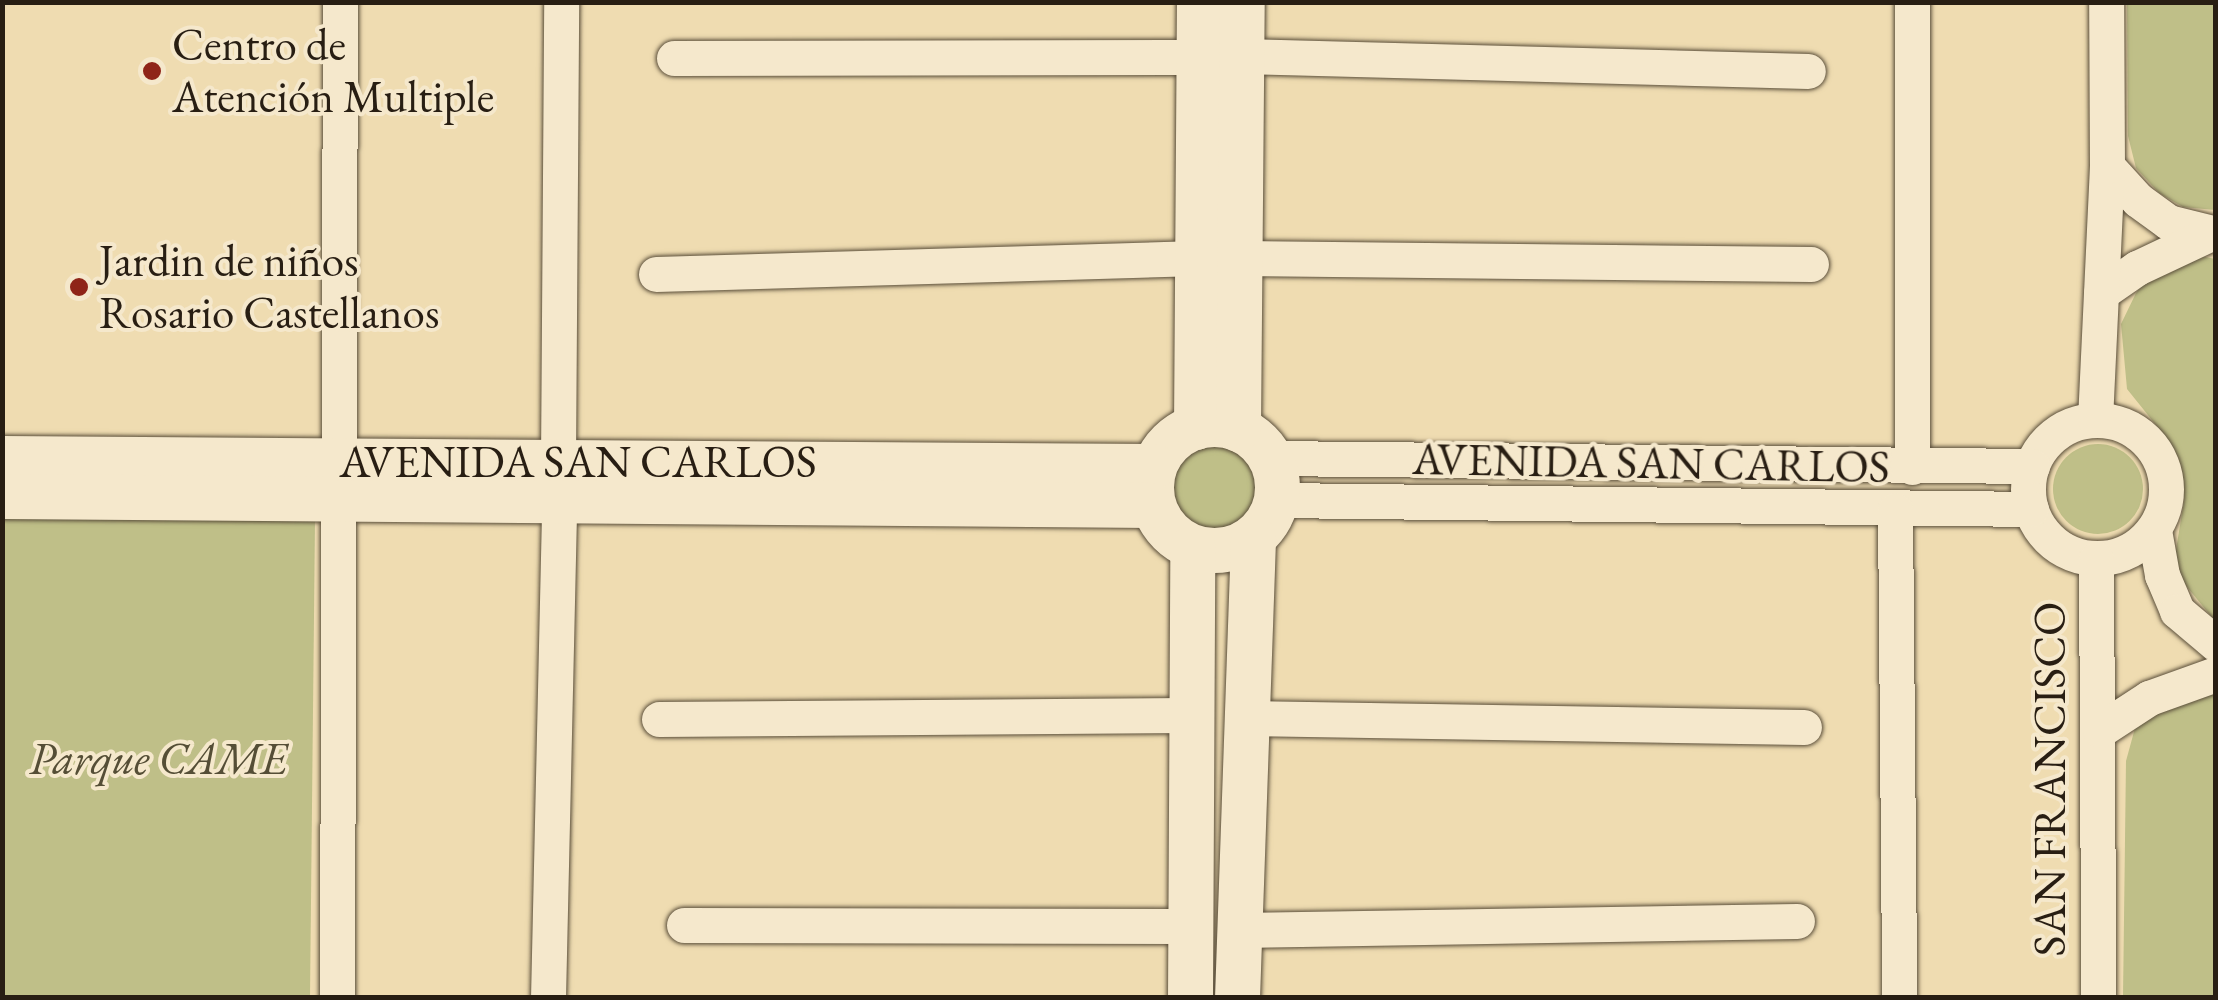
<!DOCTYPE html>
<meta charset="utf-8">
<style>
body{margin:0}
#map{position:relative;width:2218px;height:1000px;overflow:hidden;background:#efdcb1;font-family:"EB Garamond",serif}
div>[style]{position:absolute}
.green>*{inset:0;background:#bfbf88}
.round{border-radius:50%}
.roads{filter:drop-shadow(0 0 2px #5a4e3a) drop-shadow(0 0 2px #5a4e3a)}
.minor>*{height:35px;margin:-17.5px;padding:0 17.5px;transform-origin:17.5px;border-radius:17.5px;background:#f5e8cc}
.minor>.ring{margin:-17.5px;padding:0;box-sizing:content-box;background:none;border:35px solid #f5e8cc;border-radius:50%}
.tertiary>*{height:45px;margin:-22.5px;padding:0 22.5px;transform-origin:22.5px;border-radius:22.5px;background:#f5e8cc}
.tertiary>.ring{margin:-22.5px;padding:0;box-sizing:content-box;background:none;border:45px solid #f5e8cc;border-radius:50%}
.dots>*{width:28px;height:28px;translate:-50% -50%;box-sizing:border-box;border:5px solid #f5e8cc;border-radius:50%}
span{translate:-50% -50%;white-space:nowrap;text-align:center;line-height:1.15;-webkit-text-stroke:8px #f5e8cc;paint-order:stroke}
.poi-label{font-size:45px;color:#281e13}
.left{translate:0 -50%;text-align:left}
.street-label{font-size:45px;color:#281e13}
.park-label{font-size:45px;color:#554e36;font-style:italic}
.frame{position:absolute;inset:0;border:5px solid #281e13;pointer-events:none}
</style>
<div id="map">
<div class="green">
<i style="clip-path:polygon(2127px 3px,2215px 3px,2215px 210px,2183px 207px,2159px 193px,2136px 168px,2128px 136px)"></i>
<i style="clip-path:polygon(2201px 256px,2215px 259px,2215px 621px,2183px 582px,2175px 556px,2184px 501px,2180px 470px,2168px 440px,2127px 389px,2121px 324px,2136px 293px,2159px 264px)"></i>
<i class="round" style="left:2053px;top:444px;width:90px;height:90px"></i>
<i class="round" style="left:1169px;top:446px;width:88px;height:88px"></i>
<i style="clip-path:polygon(3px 518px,315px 520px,310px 997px,3px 998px)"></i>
<i style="clip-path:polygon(2215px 694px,2215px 997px,2123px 998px,2126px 761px,2135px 728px,2159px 707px)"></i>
</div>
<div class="roads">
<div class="minor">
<i style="left:1242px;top:56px;width:566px;rotate:1.52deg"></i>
<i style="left:674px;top:58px;width:525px;rotate:-0.11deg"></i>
<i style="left:2107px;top:166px;width:46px;rotate:47.6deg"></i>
<i style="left:2138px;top:200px;width:37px;rotate:36deg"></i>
<i style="left:2168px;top:222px;width:49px;rotate:14deg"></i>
<i style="left:1239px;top:258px;width:572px;rotate:0.6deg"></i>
<i style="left:656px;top:274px;width:542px;rotate:-1.69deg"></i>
<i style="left:2101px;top:293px;width:44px;rotate:-34.8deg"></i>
<i style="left:2137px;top:268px;width:80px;rotate:-25.3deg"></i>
<i class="ring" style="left:2028px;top:420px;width:103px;height:103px"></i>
<i style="left:2095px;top:420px;width:254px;rotate:-87.3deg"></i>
<i style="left:2107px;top:166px;width:164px;rotate:-90.3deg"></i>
<i style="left:1269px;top:458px;width:763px;rotate:0.6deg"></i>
<i style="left:558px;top:462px;width:460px;rotate:-89.6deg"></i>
<i style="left:1912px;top:467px;width:465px;rotate:-90deg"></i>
<i style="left:1276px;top:500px;width:755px;rotate:0.68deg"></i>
<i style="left:1895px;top:510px;width:488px;rotate:89.5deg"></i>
<i style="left:2154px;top:530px;width:46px;rotate:79.9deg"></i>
<i style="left:2162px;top:575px;width:39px;rotate:67deg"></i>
<i style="left:2177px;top:611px;width:51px;rotate:40.2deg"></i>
<i style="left:2096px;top:559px;width:439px;rotate:89.7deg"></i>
<i style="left:1245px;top:718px;width:559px;rotate:0.92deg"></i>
<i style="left:659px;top:719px;width:533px;rotate:-0.43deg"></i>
<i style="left:2100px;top:730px;width:59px;rotate:-33.1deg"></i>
<i style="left:2149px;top:698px;width:71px;rotate:-19.7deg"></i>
<i style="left:684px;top:925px;width:506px;rotate:0.11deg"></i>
<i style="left:1239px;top:930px;width:558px;rotate:-0.92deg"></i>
<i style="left:337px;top:998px;width:996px;rotate:-89.83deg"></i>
<i style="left:548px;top:998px;width:498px;rotate:-88.7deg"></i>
</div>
<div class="tertiary">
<i class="ring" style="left:1151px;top:424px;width:81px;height:81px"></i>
<i style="left:1196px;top:427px;width:425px;rotate:-89.6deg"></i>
<i style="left:1238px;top:429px;width:427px;rotate:-89.5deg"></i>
<i style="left:2px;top:458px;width:1152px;rotate:0.4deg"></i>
<i style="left:2px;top:496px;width:1150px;rotate:0.45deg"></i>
<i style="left:1190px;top:998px;width:451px;rotate:-89.7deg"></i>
<i style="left:1237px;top:998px;width:461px;rotate:-88deg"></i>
</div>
</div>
<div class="dots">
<i style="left:152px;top:71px;background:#8f2418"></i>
<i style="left:79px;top:287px;background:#8f2418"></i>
</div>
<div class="poi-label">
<span class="left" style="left:172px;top:71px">Centro de<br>Atención Multiple</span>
<span class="left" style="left:99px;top:287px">Jardin de niños<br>Rosario Castellanos</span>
</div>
<div class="street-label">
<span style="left:578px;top:462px">AVENIDA SAN CARLOS</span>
<span style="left:1651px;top:463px;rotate:1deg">AVENIDA SAN CARLOS</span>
<span style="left:2050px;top:779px;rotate:-90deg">SAN FRANCISCO</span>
</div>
<div class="park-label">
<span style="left:158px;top:759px">Parque CAME</span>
</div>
<div class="frame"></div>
</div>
